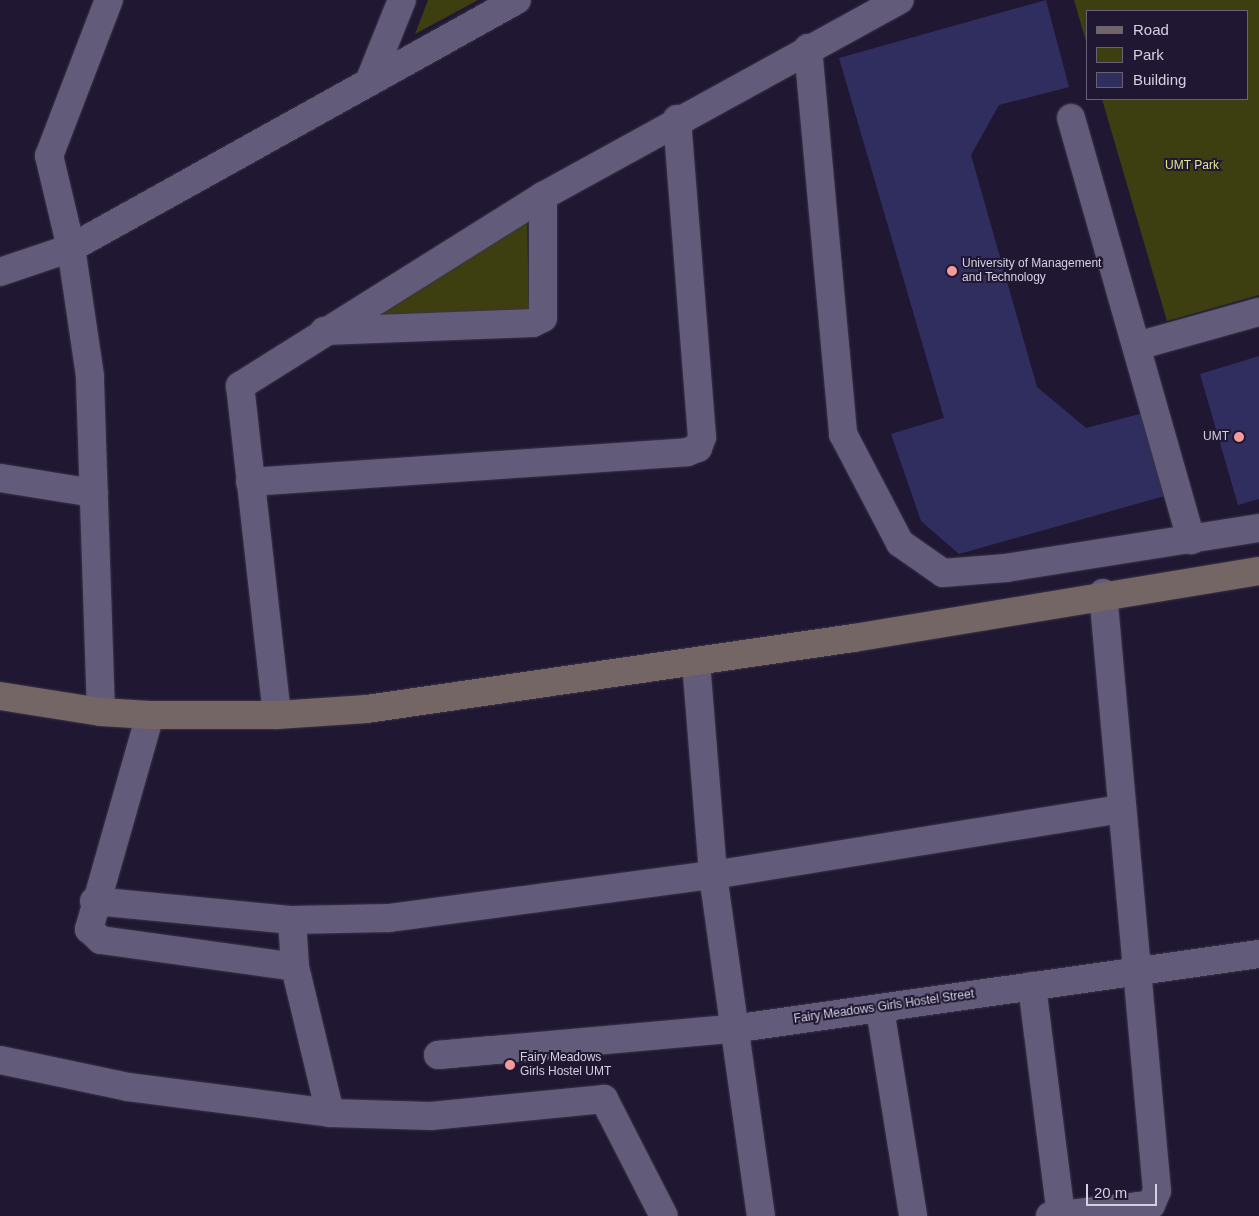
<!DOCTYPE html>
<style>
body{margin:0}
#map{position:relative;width:1259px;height:1216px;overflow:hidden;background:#201832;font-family:Arial,sans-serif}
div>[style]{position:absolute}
.green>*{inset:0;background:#3e3f11}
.building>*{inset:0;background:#302e5e}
.roads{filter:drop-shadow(0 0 1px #3a3449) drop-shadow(0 0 1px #3a3449)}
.street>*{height:28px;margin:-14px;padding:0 14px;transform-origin:14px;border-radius:14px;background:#635b7a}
.secondary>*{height:28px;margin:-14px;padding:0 14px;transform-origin:14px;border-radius:14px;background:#746665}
.dots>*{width:14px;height:14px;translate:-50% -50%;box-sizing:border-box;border:2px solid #201832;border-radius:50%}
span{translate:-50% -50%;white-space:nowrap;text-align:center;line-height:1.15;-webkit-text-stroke:4px #201832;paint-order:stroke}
.park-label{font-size:12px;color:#e1e68b}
.poi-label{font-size:12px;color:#d4d0e2}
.left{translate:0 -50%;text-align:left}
.right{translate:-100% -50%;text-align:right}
.street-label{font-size:12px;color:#d4d0e2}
.legend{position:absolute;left:1086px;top:10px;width:162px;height:90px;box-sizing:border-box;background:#201832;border:1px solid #686278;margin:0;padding:6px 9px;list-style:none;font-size:15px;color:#d4d0e2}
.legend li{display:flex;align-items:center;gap:10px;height:25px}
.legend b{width:25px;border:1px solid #686278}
.scale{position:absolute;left:1086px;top:1184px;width:71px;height:22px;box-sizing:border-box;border:2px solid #d4d0e2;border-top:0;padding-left:6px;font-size:15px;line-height:18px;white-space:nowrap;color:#d4d0e2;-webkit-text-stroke:4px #201832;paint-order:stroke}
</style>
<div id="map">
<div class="green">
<i style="clip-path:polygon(428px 0,478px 0,415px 34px)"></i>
<i style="clip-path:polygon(1074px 0,1259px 0,1259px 295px,1167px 321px,1102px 99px,1248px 99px,1248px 11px,1088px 11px,1088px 48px)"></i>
<i style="clip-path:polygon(527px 219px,529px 309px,375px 317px)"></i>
</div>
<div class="building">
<i style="clip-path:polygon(1046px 0,1069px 87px,999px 105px,971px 155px,1037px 387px,1086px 428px,1151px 411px,1175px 493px,959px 554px,921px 521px,891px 434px,944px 418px,839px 58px)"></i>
<i style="clip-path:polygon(1259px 356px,1259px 499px,1238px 505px,1200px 374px)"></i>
</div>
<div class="roads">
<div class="street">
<i style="left:808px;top:48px;width:388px;rotate:84.8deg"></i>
<i style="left:843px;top:434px;width:123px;rotate:62.4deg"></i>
<i style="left:900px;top:543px;width:52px;rotate:34.9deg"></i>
<i style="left:943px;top:573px;width:63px;rotate:-4.5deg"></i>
<i style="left:1006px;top:568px;width:256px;rotate:-9deg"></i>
<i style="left:369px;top:82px;width:88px;rotate:-68.1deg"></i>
<i style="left:1071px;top:118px;width:439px;rotate:74.1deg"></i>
<i style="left:0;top:272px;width:75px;rotate:-18.7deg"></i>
<i style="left:71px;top:248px;width:510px;rotate:-29.08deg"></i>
<i style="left:324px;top:331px;width:209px;rotate:-2.2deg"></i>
<i style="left:533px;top:323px;width:11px;rotate:-27deg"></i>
<i style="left:543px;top:318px;width:122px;rotate:-90deg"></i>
<i style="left:1137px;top:346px;width:127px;rotate:-15.6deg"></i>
<i style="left:0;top:478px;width:95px;rotate:9.1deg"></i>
<i style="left:250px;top:482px;width:438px;rotate:-3.9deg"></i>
<i style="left:687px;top:452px;width:12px;rotate:-20deg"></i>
<i style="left:698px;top:448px;width:12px;rotate:-70deg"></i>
<i style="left:702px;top:437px;width:319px;rotate:-94.5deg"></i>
<i style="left:1103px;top:593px;width:600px;rotate:84.84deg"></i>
<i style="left:1157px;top:1191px;width:15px;rotate:113deg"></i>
<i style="left:1151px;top:1205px;width:12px;rotate:175deg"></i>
<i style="left:1139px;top:1206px;width:10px;rotate:84deg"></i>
<i style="left:696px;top:662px;width:214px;rotate:85.4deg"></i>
<i style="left:713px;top:875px;width:344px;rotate:82deg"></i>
<i style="left:101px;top:712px;width:336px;rotate:-91.9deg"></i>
<i style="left:90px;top:376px;width:129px;rotate:-98.4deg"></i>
<i style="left:71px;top:248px;width:95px;rotate:-103.4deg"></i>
<i style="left:49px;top:156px;width:167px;rotate:-69deg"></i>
<i style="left:150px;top:715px;width:223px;rotate:105.9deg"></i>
<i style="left:89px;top:929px;width:16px;rotate:43deg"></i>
<i style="left:101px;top:940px;width:196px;rotate:7.9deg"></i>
<i style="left:277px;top:715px;width:331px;rotate:-96.4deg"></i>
<i style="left:240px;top:386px;width:358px;rotate:-32.1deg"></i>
<i style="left:543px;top:196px;width:407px;rotate:-28.8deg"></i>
<i style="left:94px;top:901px;width:199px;rotate:5.5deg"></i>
<i style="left:292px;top:920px;width:97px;rotate:-1.2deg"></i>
<i style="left:389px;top:918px;width:327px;rotate:-7.6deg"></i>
<i style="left:713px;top:875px;width:414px;rotate:-9.2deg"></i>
<i style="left:292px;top:920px;width:47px;rotate:86.3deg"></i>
<i style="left:295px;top:967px;width:150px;rotate:76.5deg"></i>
<i style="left:330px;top:1113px;width:101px;rotate:1.7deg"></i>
<i style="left:431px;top:1116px;width:174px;rotate:-5.6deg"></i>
<i style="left:604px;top:1099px;width:131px;rotate:62.9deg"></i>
<i style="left:1032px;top:986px;width:231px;rotate:82.8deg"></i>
<i style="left:880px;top:1009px;width:210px;rotate:80.9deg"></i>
<i style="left:508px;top:1049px;width:16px;rotate:176deg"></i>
<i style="left:492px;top:1050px;width:54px;rotate:174.7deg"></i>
<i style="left:438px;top:1055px;width:295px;rotate:-5.1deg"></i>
<i style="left:732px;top:1029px;width:532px;rotate:-8.1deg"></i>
<i style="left:0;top:1060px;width:131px;rotate:11.9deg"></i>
<i style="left:128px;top:1087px;width:204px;rotate:7.3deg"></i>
<i style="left:1050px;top:1216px;width:90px;rotate:-6.4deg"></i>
</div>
<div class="secondary">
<i style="left:0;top:696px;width:102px;rotate:9deg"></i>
<i style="left:101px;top:712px;width:49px;rotate:3.5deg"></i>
<i style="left:150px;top:715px;width:127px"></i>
<i style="left:277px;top:715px;width:90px;rotate:-3.8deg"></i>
<i style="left:367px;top:709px;width:492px;rotate:-8.3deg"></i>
<i style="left:854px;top:638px;width:411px;rotate:-9.4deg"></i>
</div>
</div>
<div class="dots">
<i style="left:952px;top:271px;background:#f59b9b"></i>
<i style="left:1239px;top:437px;background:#f59b9b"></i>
<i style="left:510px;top:1065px;background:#f59b9b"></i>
</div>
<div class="park-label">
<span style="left:1192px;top:166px">UMT Park</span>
</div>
<div class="poi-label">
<span class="left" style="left:962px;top:271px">University of Management<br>and Technology</span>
<span class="right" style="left:1229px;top:437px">UMT</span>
<span class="left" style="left:520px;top:1065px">Fairy Meadows<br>Girls Hostel UMT</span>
</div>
<div class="street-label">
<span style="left:884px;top:1007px;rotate:-8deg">Fairy Meadows Girls Hostel Street</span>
</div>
<ul class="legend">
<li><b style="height:6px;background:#746665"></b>Road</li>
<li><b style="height:14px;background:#3e3f11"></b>Park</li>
<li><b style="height:14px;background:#302e5e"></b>Building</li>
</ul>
<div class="scale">20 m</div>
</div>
